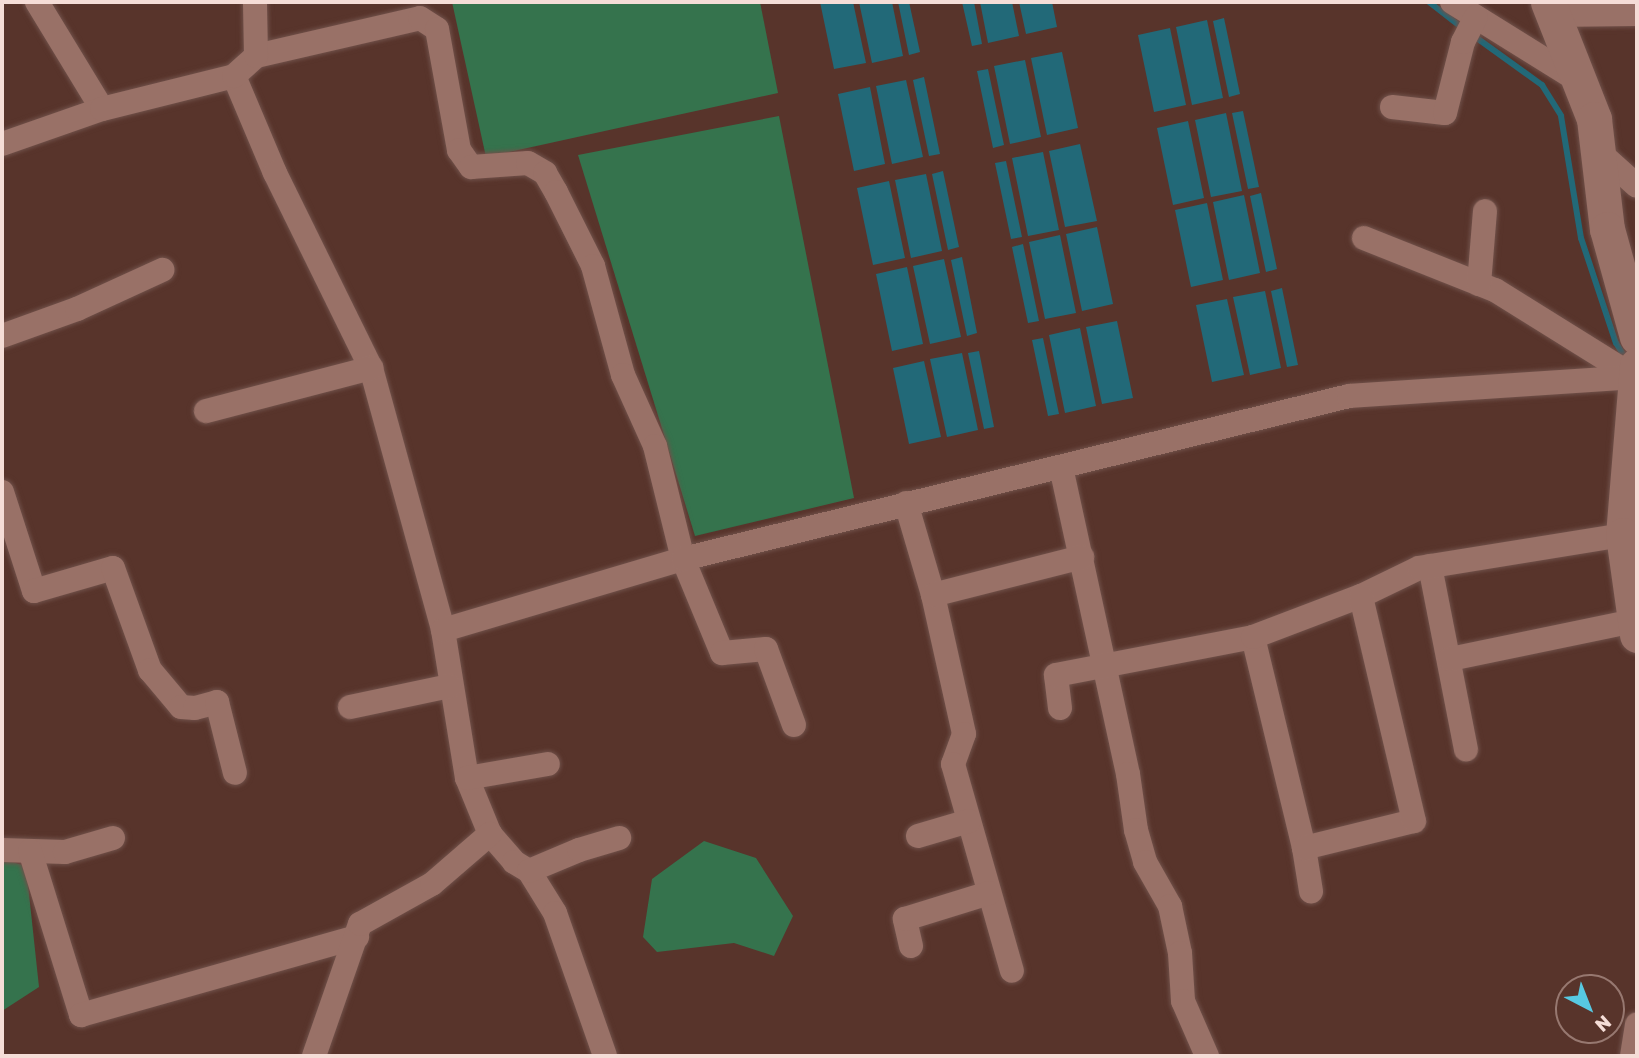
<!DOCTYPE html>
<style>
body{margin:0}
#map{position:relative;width:1639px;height:1058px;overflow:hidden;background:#58342b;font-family:Rubik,sans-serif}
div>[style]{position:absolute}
.green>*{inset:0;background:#35734d}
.water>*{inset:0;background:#226978}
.stream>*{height:6px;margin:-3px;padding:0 3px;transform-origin:3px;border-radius:3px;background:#226978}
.roads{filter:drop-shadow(0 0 2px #70514a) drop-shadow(0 0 2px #70514a)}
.street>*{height:24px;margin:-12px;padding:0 12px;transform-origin:12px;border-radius:12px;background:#997167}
.secondary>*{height:35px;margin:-17.5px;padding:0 17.5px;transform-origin:17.5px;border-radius:17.5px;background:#997167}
span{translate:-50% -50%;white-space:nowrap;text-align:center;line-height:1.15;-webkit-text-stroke:5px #58342b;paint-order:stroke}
.frame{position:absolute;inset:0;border:4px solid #f5ddd7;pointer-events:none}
.north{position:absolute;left:1555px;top:974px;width:70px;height:70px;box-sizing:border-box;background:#58342b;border:2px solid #977870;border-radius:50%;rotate:138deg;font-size:19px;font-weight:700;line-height:28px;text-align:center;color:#f5ddd7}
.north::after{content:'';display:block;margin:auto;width:24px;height:32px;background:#57c9e2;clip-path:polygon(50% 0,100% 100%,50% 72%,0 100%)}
</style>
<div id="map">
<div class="green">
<i style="clip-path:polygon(452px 2px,760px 2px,778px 93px,486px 157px)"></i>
<i style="clip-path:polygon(779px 116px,854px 498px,695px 536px,578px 155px)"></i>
<i style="clip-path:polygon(704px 841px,756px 858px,793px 916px,774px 956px,734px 943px,657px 952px,643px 937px,652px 879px)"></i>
<i style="clip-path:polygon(2px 859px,26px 866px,39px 987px,2px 1011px)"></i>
</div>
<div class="water">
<i style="clip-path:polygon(820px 2px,853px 2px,866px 63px,834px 69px)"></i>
<i style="clip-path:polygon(859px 2px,892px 2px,903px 56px,872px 63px)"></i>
<i style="clip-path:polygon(898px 2px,909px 2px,920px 52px,909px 55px)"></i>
<i style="clip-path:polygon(962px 2px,974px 2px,982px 44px,972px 46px)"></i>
<i style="clip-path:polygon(980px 2px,1012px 2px,1019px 36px,988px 43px)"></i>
<i style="clip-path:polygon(1019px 2px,1052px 2px,1057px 27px,1026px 34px)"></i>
<i style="clip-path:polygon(1224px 18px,1240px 94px,1229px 97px,1213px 21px)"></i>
<i style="clip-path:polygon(1207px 20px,1223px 98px,1192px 105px,1176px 27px)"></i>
<i style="clip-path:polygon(1170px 28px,1186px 105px,1154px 112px,1138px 35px)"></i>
<i style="clip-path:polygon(1062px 52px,1078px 128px,1047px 135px,1031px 58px)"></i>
<i style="clip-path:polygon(1025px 60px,1041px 137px,1010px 144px,994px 66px)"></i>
<i style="clip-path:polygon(988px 69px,1004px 145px,993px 148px,977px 71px)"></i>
<i style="clip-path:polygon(924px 77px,940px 154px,929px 156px,913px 80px)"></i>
<i style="clip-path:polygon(906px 80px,923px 157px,892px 164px,876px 86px)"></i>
<i style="clip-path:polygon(870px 87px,885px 164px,854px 171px,838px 94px)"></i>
<i style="clip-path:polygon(1243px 111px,1259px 187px,1248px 189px,1232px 113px)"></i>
<i style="clip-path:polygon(1226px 113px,1242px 191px,1211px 197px,1195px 120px)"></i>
<i style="clip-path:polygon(1188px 121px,1204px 198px,1173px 205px,1157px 128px)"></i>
<i style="clip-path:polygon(1080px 144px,1097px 221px,1065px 227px,1049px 151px)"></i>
<i style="clip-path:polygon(1043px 152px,1059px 230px,1028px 236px,1012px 158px)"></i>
<i style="clip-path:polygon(1006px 161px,1022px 237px,1011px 239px,995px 163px)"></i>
<i style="clip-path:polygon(943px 171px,959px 247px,948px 250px,932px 174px)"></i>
<i style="clip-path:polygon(926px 174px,942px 251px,911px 258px,895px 180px)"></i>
<i style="clip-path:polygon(889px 181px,905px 258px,873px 265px,857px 188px)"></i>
<i style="clip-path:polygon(1261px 193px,1277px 269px,1266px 272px,1250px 196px)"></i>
<i style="clip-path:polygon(1244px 195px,1260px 273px,1229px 280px,1213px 202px)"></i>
<i style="clip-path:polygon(1207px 203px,1223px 280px,1191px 287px,1175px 210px)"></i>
<i style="clip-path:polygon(1097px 227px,1113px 304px,1082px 311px,1066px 234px)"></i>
<i style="clip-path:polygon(1060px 235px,1076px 313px,1045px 319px,1029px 242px)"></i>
<i style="clip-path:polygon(1023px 244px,1039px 321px,1028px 323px,1012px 247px)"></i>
<i style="clip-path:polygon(962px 257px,977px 333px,967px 336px,951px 260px)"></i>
<i style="clip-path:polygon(944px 259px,961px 337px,930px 344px,913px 266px)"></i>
<i style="clip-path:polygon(907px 267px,923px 344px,892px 351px,876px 274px)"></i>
<i style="clip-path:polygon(1282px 288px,1298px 365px,1287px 367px,1271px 291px)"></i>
<i style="clip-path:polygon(1265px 291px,1281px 368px,1250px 375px,1233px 297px)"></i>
<i style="clip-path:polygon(1227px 299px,1244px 375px,1212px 382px,1196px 305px)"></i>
<i style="clip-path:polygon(1117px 321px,1133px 398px,1102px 404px,1086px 327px)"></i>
<i style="clip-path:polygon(1080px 328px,1096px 406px,1065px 413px,1049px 335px)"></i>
<i style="clip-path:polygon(1043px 338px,1059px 414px,1048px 416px,1032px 340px)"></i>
<i style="clip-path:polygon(979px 351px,994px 427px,984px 429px,968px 353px)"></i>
<i style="clip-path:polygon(962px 353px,978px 430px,947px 437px,930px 359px)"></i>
<i style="clip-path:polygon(924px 361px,941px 437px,909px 444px,893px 368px)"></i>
</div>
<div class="stream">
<i style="left:1429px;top:2px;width:46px;rotate:37.9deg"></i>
<i style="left:1474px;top:36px;width:84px;rotate:35.8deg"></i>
<i style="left:1542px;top:85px;width:36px;rotate:58deg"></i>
<i style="left:1561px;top:116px;width:124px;rotate:80.7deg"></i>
<i style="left:1581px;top:238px;width:111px;rotate:71.6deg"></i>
<i style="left:1616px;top:343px;width:15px;rotate:58deg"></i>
</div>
<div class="roads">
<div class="street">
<i style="left:37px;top:2px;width:125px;rotate:58.7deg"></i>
<i style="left:1452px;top:2px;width:150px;rotate:31.9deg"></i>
<i style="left:1552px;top:15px;width:85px;rotate:-0.7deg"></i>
<i style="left:256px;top:56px;width:168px;rotate:-13deg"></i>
<i style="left:420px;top:18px;width:20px;rotate:33deg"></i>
<i style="left:437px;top:29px;width:123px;rotate:79.7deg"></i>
<i style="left:459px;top:150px;width:21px;rotate:55deg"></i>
<i style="left:471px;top:167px;width:57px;rotate:-4deg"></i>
<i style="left:528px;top:163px;width:20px;rotate:30deg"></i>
<i style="left:545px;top:173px;width:22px;rotate:60deg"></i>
<i style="left:556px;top:192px;width:83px;rotate:63.4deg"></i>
<i style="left:593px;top:266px;width:113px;rotate:74.6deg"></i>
<i style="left:623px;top:375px;width:78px;rotate:65.7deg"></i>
<i style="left:655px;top:446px;width:116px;rotate:76.1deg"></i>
<i style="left:683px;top:559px;width:102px;rotate:67.5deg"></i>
<i style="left:722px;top:653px;width:44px;rotate:-5.2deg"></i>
<i style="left:766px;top:649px;width:81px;rotate:69.8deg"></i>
<i style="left:234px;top:76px;width:105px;rotate:67.1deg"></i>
<i style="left:275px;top:173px;width:217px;rotate:63.8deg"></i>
<i style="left:371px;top:368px;width:272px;rotate:74.6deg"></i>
<i style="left:443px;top:630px;width:150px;rotate:80.8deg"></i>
<i style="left:467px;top:778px;width:61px;rotate:67.7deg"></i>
<i style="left:490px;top:834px;width:37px;rotate:49deg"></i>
<i style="left:514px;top:862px;width:17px;rotate:31deg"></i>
<i style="left:529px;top:871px;width:49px;rotate:58.2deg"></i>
<i style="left:555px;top:913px;width:151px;rotate:70.7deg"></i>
<i style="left:1392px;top:107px;width:53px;rotate:6.5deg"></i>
<i style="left:1445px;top:113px;width:73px;rotate:-75.8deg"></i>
<i style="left:1463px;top:42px;width:28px;rotate:-63deg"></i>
<i style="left:2px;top:144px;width:106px;rotate:-19.3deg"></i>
<i style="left:102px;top:109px;width:136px;rotate:-14deg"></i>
<i style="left:234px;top:76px;width:30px;rotate:-42deg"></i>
<i style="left:256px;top:56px;width:54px;rotate:-91.1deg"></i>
<i style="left:1598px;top:151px;width:52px;rotate:41.9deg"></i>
<i style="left:1364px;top:238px;width:141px;rotate:21.7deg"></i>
<i style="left:1495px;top:290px;width:165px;rotate:31.9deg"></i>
<i style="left:1479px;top:284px;width:73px;rotate:-85.3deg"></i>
<i style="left:2px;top:336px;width:80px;rotate:-19.8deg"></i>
<i style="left:77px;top:309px;width:94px;rotate:-24.6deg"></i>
<i style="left:206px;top:411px;width:171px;rotate:-14.6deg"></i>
<i style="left:1061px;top:467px;width:314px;rotate:77.7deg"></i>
<i style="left:1128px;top:774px;width:57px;rotate:81.9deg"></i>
<i style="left:1136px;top:830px;width:33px;rotate:74deg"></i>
<i style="left:1145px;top:862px;width:51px;rotate:60.4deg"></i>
<i style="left:1170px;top:906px;width:48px;rotate:78deg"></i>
<i style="left:1180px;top:953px;width:48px;rotate:86.4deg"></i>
<i style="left:1183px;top:1001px;width:60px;rotate:66.4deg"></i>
<i style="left:2px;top:492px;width:104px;rotate:72.1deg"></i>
<i style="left:34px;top:591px;width:82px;rotate:-16.2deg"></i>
<i style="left:113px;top:568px;width:109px;rotate:70.1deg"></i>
<i style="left:150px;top:670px;width:48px;rotate:50deg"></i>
<i style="left:181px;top:707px;width:14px;rotate:4deg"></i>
<i style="left:195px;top:708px;width:23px;rotate:-15deg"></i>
<i style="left:217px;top:702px;width:73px;rotate:75.8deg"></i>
<i style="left:906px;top:503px;width:96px;rotate:73.6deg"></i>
<i style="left:933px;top:595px;width:142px;rotate:77.4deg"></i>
<i style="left:964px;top:734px;width:32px;rotate:110deg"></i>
<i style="left:953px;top:764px;width:215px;rotate:74.1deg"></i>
<i style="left:1430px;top:566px;width:187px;rotate:78.9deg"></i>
<i style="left:933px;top:595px;width:154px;rotate:-14.3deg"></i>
<i style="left:443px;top:630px;width:250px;rotate:-16.5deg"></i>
<i style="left:683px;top:559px;width:686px;rotate:-13.75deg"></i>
<i style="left:1349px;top:396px;width:287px;rotate:-3.8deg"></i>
<i style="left:1253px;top:637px;width:217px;rotate:76.4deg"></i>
<i style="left:1304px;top:848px;width:44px;rotate:80.8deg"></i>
<i style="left:1450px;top:659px;width:188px;rotate:-11.7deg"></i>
<i style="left:350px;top:707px;width:102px;rotate:-11.9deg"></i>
<i style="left:1060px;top:708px;width:33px;rotate:-97deg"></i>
<i style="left:1056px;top:675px;width:201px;rotate:-10.9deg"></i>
<i style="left:1253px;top:637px;width:116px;rotate:-20.8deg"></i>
<i style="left:1361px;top:596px;width:64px;rotate:-25.8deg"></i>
<i style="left:1419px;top:568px;width:207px;rotate:-9.2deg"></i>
<i style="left:467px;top:778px;width:82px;rotate:-9.8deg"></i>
<i style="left:918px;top:836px;width:53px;rotate:-16.4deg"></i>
<i style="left:1304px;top:848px;width:113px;rotate:-13.8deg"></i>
<i style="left:1414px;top:821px;width:231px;rotate:-103.3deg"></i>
<i style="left:2px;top:850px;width:63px;rotate:1.8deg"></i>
<i style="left:65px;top:852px;width:50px;rotate:-16.3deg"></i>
<i style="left:30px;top:851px;width:172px;rotate:72.7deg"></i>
<i style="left:81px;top:1015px;width:287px;rotate:-15.8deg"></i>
<i style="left:529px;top:871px;width:54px;rotate:-22.8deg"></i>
<i style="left:579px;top:850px;width:42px;rotate:-16.7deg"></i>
<i style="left:911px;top:946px;width:28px;rotate:-103deg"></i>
<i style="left:905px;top:919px;width:88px;rotate:-17.2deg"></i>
<i style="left:314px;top:1056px;width:140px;rotate:-70.8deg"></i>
<i style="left:360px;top:924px;width:82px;rotate:-29.1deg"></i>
<i style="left:432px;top:884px;width:77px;rotate:-40.8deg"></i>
<i style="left:1632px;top:1056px;width:32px;rotate:-81deg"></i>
</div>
<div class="secondary">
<i style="left:1548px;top:2px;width:126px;rotate:68.5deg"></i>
<i style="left:1594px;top:119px;width:111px;rotate:83.3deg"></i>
<i style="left:1607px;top:229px;width:112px;rotate:74.5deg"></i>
<i style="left:1637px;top:365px;width:171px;rotate:94.7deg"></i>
<i style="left:1623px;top:535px;width:101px;rotate:82deg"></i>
</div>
</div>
<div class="frame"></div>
<div class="north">N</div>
</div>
